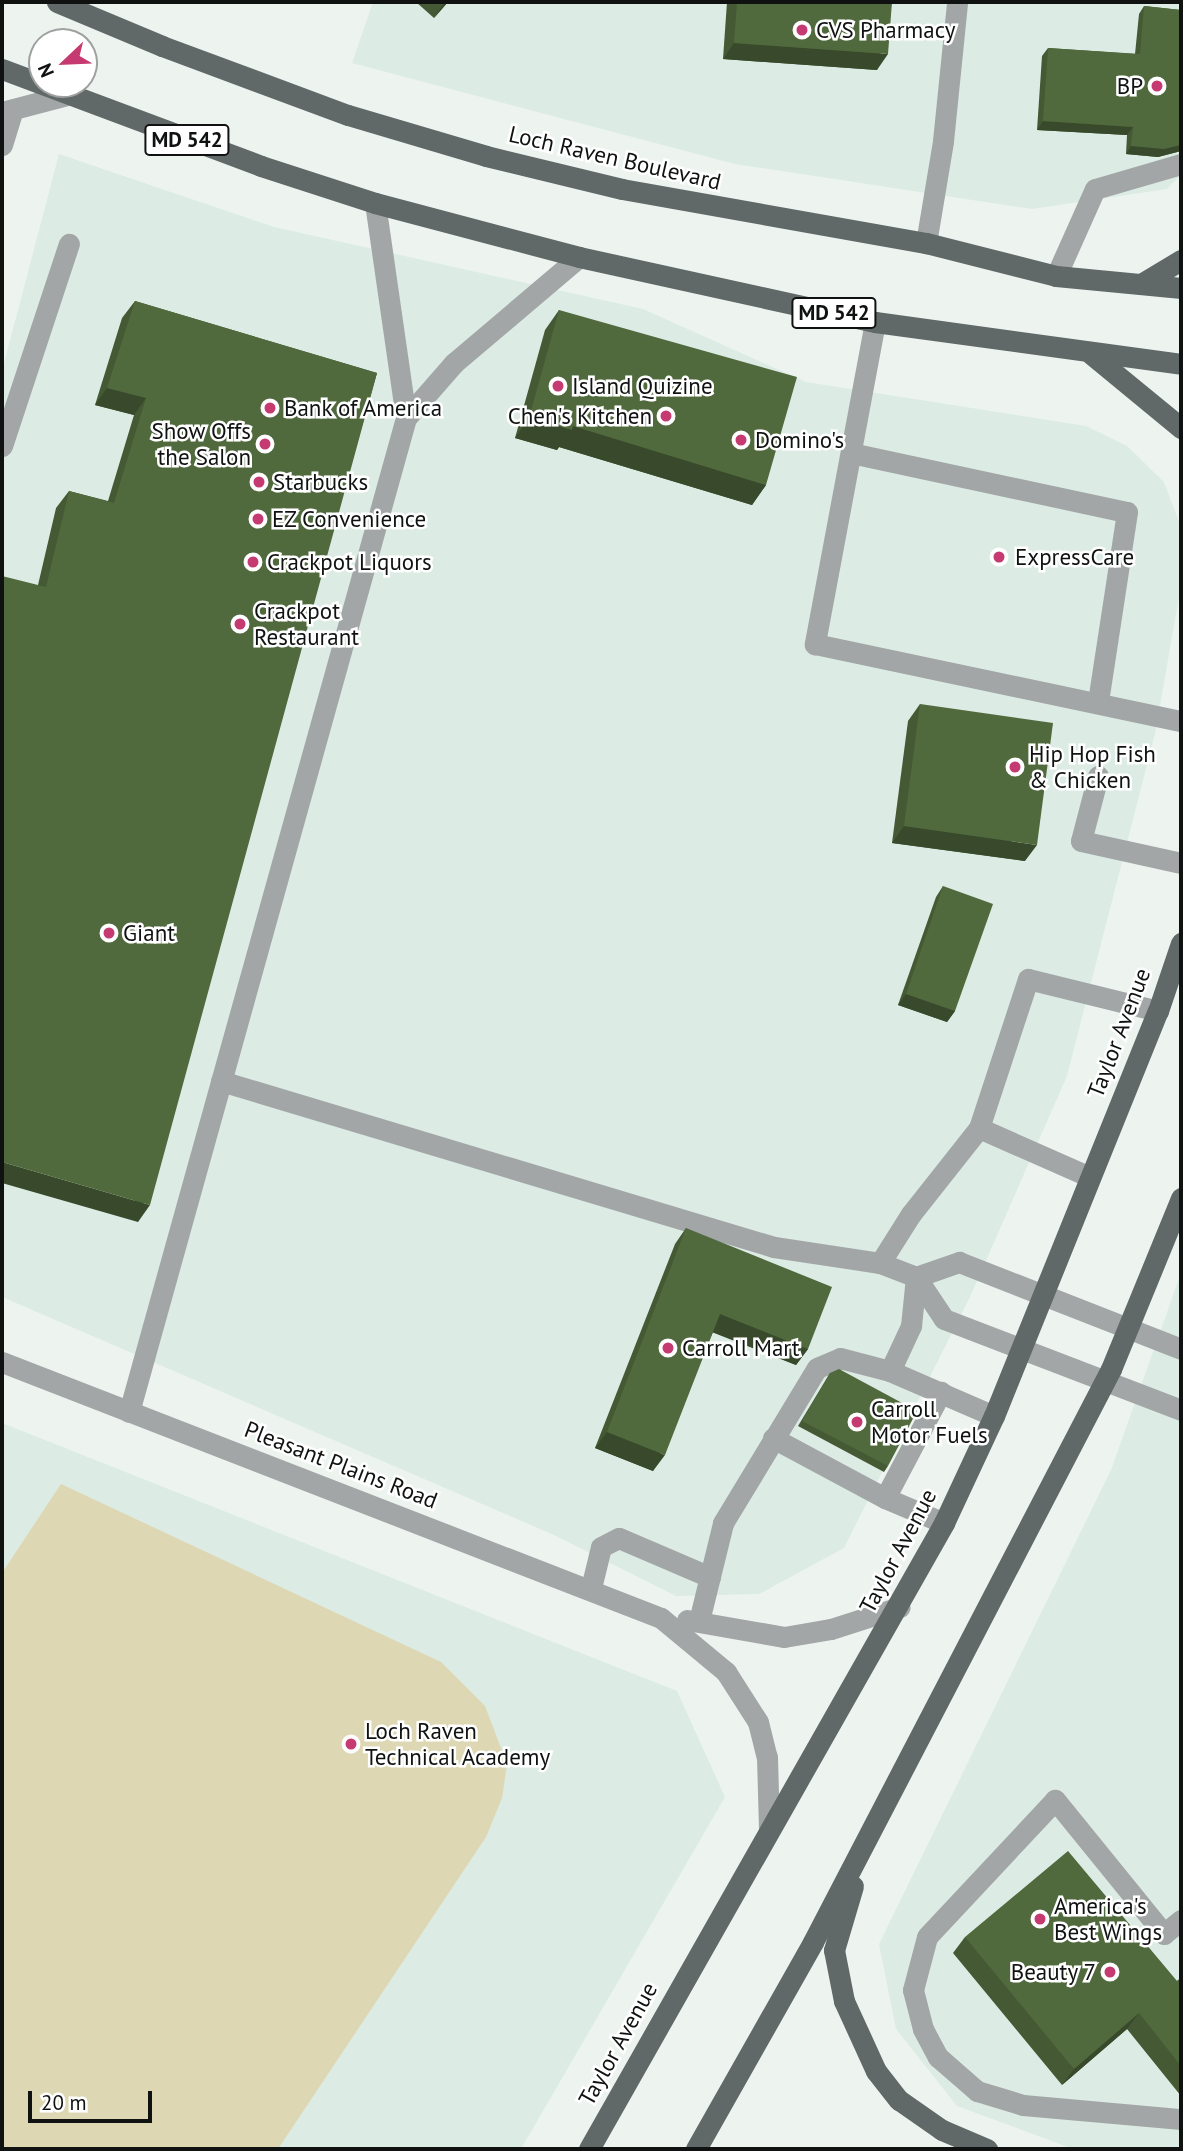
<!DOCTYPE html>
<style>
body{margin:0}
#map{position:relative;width:1183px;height:2151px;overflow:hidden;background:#edf4f0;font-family:"PT Sans",sans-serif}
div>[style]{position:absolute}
.built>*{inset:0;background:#dcebe4}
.green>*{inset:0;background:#ddd7b3}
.minor>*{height:21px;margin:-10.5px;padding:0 10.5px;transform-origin:10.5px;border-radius:10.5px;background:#a2a6a6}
.major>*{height:21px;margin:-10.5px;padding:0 10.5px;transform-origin:10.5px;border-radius:10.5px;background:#616868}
.wall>*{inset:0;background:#455a34}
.shaded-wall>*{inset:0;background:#384a2b}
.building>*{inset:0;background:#50693d}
.dots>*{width:19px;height:19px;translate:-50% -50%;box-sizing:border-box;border:4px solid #fff;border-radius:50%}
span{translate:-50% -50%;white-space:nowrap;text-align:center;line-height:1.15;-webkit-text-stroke:5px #fff;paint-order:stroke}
.shield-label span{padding:2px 5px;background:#fff;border:2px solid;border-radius:5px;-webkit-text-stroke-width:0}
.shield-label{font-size:21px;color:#101211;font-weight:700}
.poi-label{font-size:23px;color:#101211}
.left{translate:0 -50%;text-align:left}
.right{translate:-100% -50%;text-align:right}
.street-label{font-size:23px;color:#101211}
.frame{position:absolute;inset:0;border:4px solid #101211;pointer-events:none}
.north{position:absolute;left:28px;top:28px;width:70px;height:70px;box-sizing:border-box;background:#fff;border:2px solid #9fa0a0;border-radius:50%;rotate:247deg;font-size:19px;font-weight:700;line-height:28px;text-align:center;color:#101211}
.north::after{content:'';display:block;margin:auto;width:24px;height:32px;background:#c53a70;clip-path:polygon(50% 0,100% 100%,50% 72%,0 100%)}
.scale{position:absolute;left:28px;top:2091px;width:124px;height:32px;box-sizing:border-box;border:4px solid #101211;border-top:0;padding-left:9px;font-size:21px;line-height:24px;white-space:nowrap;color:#101211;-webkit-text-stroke:5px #fff;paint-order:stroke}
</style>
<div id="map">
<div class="built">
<i style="clip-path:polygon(373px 2px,1181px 2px,1181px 175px,1167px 189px,1032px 209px,735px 164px,352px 63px)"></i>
<i style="clip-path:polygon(59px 154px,274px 227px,643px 309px,806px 382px,1086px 426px,1127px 446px,1164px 482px,1181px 527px,1181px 586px,1155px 734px,1067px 1076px,970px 1297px,844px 1548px,759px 1594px,676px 1596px,554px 1535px,2px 1297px,2px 371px)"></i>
<i style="clip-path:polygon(1181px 1273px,1181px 2149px,1073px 2149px,957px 2106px,896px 2029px,879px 1944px,1111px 1470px)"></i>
<i style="clip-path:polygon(2px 1423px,677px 1691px,725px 1797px,521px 2149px,2px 2149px)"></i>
</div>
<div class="green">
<i style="clip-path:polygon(61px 1484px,441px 1662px,485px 1706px,507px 1764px,502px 1798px,486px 1837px,278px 2149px,2px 2149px,2px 1573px)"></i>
</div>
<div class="minor">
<i style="left:2px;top:112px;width:67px;rotate:-14.7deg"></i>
<i style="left:2px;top:145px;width:37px;rotate:-73deg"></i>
<i style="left:926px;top:243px;width:103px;rotate:-80.5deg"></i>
<i style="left:943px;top:141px;width:140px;rotate:-84.2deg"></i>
<i style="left:1056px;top:276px;width:95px;rotate:-65.9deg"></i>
<i style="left:1095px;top:189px;width:90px;rotate:-16.2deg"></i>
<i style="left:875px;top:322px;width:328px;rotate:100.6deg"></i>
<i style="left:815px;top:644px;width:374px;rotate:11.9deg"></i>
<i style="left:406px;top:418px;width:73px;rotate:-48.9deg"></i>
<i style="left:454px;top:363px;width:164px;rotate:-40.3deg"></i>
<i style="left:2px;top:446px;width:213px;rotate:-71.7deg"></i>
<i style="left:851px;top:453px;width:282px;rotate:12.1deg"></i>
<i style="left:1127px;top:512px;width:192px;rotate:98.7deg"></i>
<i style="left:1098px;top:776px;width:67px;rotate:104.7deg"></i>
<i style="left:1081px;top:841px;width:102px;rotate:12.4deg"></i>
<i style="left:221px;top:1081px;width:577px;rotate:16.71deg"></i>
<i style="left:774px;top:1247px;width:107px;rotate:8.6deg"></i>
<i style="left:880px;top:1263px;width:39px;rotate:21deg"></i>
<i style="left:916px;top:1277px;width:50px;rotate:56.3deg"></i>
<i style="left:944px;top:1319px;width:254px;rotate:21deg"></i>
<i style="left:1090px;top:1177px;width:121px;rotate:-156.2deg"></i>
<i style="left:979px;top:1128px;width:157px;rotate:-71.8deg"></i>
<i style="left:1028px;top:979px;width:134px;rotate:13.8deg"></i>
<i style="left:880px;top:1263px;width:58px;rotate:-57.7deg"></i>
<i style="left:911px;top:1214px;width:110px;rotate:-51.7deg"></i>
<i style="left:916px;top:1277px;width:46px;rotate:-19.2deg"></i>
<i style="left:959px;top:1262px;width:238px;rotate:21.4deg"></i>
<i style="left:2px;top:1362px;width:707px;rotate:21.23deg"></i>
<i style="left:661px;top:1618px;width:85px;rotate:39.7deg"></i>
<i style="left:726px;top:1672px;width:59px;rotate:57.4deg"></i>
<i style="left:758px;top:1722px;width:36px;rotate:76deg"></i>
<i style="left:767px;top:1757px;width:71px;rotate:88.4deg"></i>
<i style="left:890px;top:1371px;width:50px;rotate:-65deg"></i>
<i style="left:911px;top:1326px;width:49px;rotate:-84.2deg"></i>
<i style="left:129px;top:1412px;width:1032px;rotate:-74.43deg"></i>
<i style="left:406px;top:418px;width:217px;rotate:-98.2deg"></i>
<i style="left:773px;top:1438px;width:127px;rotate:28.2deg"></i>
<i style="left:885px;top:1498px;width:64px;rotate:23deg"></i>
<i style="left:885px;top:1498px;width:120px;rotate:-62.2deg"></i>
<i style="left:591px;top:1588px;width:42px;rotate:-76.3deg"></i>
<i style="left:601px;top:1547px;width:20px;rotate:-27deg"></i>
<i style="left:619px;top:1538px;width:99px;rotate:23.2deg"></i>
<i style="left:687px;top:1620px;width:98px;rotate:9.9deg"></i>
<i style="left:784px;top:1637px;width:48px;rotate:-9.7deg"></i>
<i style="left:831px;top:1629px;width:72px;rotate:-17.7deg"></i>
<i style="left:699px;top:1621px;width:101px;rotate:-76.2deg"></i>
<i style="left:723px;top:1523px;width:181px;rotate:-58.8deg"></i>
<i style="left:817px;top:1368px;width:25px;rotate:-23deg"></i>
<i style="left:840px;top:1358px;width:52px;rotate:14.6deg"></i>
<i style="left:890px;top:1371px;width:113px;rotate:23.4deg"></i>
<i style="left:1181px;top:1920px;width:22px;rotate:141deg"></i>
<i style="left:1164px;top:1934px;width:173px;rotate:-129.1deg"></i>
<i style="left:1055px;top:1800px;width:187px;rotate:133.1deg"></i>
<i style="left:927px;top:1937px;width:55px;rotate:104.8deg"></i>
<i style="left:913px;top:1990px;width:40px;rotate:75.6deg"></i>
<i style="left:923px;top:2029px;width:32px;rotate:62deg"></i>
<i style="left:938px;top:2057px;width:52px;rotate:41.1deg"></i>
<i style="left:977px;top:2091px;width:48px;rotate:16.9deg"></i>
<i style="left:1023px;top:2105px;width:159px;rotate:5.1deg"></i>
</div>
<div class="major">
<i style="left:57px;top:2px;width:114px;rotate:22.7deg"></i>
<i style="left:162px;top:46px;width:198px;rotate:20.4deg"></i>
<i style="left:348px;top:115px;width:144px;rotate:16.5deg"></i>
<i style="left:486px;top:156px;width:140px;rotate:13.6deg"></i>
<i style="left:622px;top:189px;width:309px;rotate:10.1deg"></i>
<i style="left:926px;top:243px;width:134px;rotate:14.2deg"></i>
<i style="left:1056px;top:276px;width:126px;rotate:5.5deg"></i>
<i style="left:2px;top:69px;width:277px;rotate:20.5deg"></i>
<i style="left:261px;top:166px;width:120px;rotate:18deg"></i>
<i style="left:375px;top:203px;width:211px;rotate:14.8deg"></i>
<i style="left:579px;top:257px;width:303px;rotate:12.4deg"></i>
<i style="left:875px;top:322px;width:309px;rotate:7.8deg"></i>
<i style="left:1141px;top:284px;width:47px;rotate:-31deg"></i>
<i style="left:1091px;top:354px;width:117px;rotate:39.4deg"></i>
<i style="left:853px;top:1886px;width:67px;rotate:106.5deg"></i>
<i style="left:834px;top:1950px;width:52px;rotate:78.9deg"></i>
<i style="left:844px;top:2001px;width:77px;rotate:65.4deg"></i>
<i style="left:876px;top:2071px;width:37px;rotate:52deg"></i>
<i style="left:899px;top:2100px;width:52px;rotate:34.9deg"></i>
<i style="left:942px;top:2130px;width:49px;rotate:22.9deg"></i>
<i style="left:589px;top:2149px;width:720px;rotate:-60.44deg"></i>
<i style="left:944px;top:1523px;width:118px;rotate:-65deg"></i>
<i style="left:994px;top:1416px;width:437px;rotate:-68deg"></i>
<i style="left:1158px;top:1011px;width:72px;rotate:-71.3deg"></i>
<i style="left:696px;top:2149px;width:238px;rotate:-60.5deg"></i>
<i style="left:813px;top:1942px;width:646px;rotate:-62.52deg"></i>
<i style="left:1111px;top:1369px;width:185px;rotate:-67.7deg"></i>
</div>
<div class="wall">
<i style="clip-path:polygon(416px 2px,448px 2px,434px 18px)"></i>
<i style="clip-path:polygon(727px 2px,892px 2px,877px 70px,723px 59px)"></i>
<i style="clip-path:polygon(1144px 6px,1181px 10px,1181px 151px,1158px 157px,1126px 154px,1127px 135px,1037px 130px,1042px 56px,1048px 48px,1135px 54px,1139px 14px)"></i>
<i style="clip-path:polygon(135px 301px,377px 373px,138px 1222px,38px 585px,56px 508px,69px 491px,108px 501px,134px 415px,95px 405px,122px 318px)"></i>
<i style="clip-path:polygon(559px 310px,766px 485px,752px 505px,559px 447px,557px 450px,515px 438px,545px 330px)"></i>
<i style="clip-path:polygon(920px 704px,1025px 861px,892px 843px,908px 721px)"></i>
<i style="clip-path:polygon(943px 886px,955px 1011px,947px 1022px,898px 1005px,936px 897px)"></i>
<i style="clip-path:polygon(686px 1228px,808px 1349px,796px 1365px,713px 1332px,653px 1471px,595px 1448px,675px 1244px)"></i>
<i style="clip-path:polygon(830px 1373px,888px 1466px,884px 1472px,798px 1426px)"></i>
<i style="clip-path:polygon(965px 1937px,1177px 1981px,1181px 1978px,1181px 2096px,1127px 2029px,1062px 2085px,953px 1953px)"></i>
</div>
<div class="shaded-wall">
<i style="clip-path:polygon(445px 2px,448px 2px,434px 18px)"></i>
<i style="clip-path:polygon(734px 43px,888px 54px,877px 70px,723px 59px)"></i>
<i style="clip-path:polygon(1043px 121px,1133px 127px,1127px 135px,1037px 130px)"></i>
<i style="clip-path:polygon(1181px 145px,1181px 151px,1158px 157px,1126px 154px,1131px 146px)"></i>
<i style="clip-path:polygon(107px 388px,146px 398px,134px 415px,95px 405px)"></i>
<i style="clip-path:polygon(529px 418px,573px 426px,766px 485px,752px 505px,559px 447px,557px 450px,515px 438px)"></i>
<i style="clip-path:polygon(904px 826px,1037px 845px,1025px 861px,892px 843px)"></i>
<i style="clip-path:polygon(906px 994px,955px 1011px,947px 1022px,898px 1005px)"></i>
<i style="clip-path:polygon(2px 1162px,150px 1205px,138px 1222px,2px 1183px)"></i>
<i style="clip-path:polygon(720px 1314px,808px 1349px,796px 1365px,709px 1331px)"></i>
<i style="clip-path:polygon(607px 1432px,665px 1455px,653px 1471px,595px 1448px)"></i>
<i style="clip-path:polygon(1139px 2013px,1127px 2029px,1062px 2085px,1074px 2069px)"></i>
</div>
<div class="building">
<i style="clip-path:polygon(737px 2px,892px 2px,888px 54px,734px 43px)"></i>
<i style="clip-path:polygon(1144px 6px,1181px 10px,1181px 145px,1164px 149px,1131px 146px,1133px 127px,1043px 121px,1048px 48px,1140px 54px)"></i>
<i style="clip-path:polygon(135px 301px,377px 373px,150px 1205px,2px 1162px,2px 576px,46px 587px,69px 491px,114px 503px,146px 398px,107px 388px)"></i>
<i style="clip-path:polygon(559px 310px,797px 377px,766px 485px,573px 426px,572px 430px,529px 418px)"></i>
<i style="clip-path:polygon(920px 704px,1053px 723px,1037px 845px,904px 826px)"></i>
<i style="clip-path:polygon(943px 886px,993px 904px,955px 1011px,906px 994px)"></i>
<i style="clip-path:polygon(686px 1228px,832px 1287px,808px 1349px,720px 1314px,665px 1455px,607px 1432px)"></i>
<i style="clip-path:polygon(839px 1369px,917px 1411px,888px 1466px,802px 1421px,830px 1373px)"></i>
<i style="clip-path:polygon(1068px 1851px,1177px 1981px,1181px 1978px,1181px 2066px,1139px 2013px,1074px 2069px,965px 1937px)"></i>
</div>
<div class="dots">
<i style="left:802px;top:30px;background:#c53a70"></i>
<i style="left:1157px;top:86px;background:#c53a70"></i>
<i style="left:558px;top:386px;background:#c53a70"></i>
<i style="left:270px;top:408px;background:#c53a70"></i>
<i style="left:666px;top:416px;background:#c53a70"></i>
<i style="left:741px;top:440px;background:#c53a70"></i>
<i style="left:265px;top:444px;background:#c53a70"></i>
<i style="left:259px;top:482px;background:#c53a70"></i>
<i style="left:258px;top:519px;background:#c53a70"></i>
<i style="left:999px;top:557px;background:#c53a70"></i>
<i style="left:253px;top:562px;background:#c53a70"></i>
<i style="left:240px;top:624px;background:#c53a70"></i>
<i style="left:1015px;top:767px;background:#c53a70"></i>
<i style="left:109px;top:933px;background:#c53a70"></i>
<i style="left:668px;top:1348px;background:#c53a70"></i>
<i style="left:857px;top:1422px;background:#c53a70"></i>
<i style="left:351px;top:1744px;background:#c53a70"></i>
<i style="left:1040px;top:1919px;background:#c53a70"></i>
<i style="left:1110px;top:1972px;background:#c53a70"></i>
</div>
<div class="shield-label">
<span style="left:187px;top:140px">MD 542</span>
<span style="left:834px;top:313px">MD 542</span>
</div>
<div class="poi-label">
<span class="left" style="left:816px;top:30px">CVS Pharmacy</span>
<span class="right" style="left:1143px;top:86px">BP</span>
<span class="left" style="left:572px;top:386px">Island Quizine</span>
<span class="left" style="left:284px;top:408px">Bank of America</span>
<span class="right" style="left:652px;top:416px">Chen's Kitchen</span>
<span class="right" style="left:251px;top:444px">Show Offs<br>the Salon</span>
<span class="left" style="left:755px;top:440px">Domino's</span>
<span class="left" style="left:273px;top:482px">Starbucks</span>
<span class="left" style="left:272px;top:519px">EZ Convenience</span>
<span class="left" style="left:1015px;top:557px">ExpressCare</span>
<span class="left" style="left:267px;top:562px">Crackpot Liquors</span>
<span class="left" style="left:254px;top:624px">Crackpot<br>Restaurant</span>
<span class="left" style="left:1029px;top:767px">Hip Hop Fish<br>&amp; Chicken</span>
<span class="left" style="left:123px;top:933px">Giant</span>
<span class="left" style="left:682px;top:1348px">Carroll Mart</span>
<span class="left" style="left:871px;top:1422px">Carroll<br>Motor Fuels</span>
<span class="left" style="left:365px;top:1744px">Loch Raven<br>Technical Academy</span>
<span class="left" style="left:1054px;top:1919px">America's<br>Best Wings</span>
<span class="right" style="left:1096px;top:1972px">Beauty 7</span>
</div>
<div class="street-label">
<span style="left:615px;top:158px;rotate:13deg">Loch Raven Boulevard</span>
<span style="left:1119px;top:1033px;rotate:-69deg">Taylor Avenue</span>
<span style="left:341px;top:1465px;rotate:21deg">Pleasant Plains Road</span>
<span style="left:898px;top:1551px;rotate:-62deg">Taylor Avenue</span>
<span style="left:618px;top:2044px;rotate:-61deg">Taylor Avenue</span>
</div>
<div class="frame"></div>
<div class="north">N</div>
<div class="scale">20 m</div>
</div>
